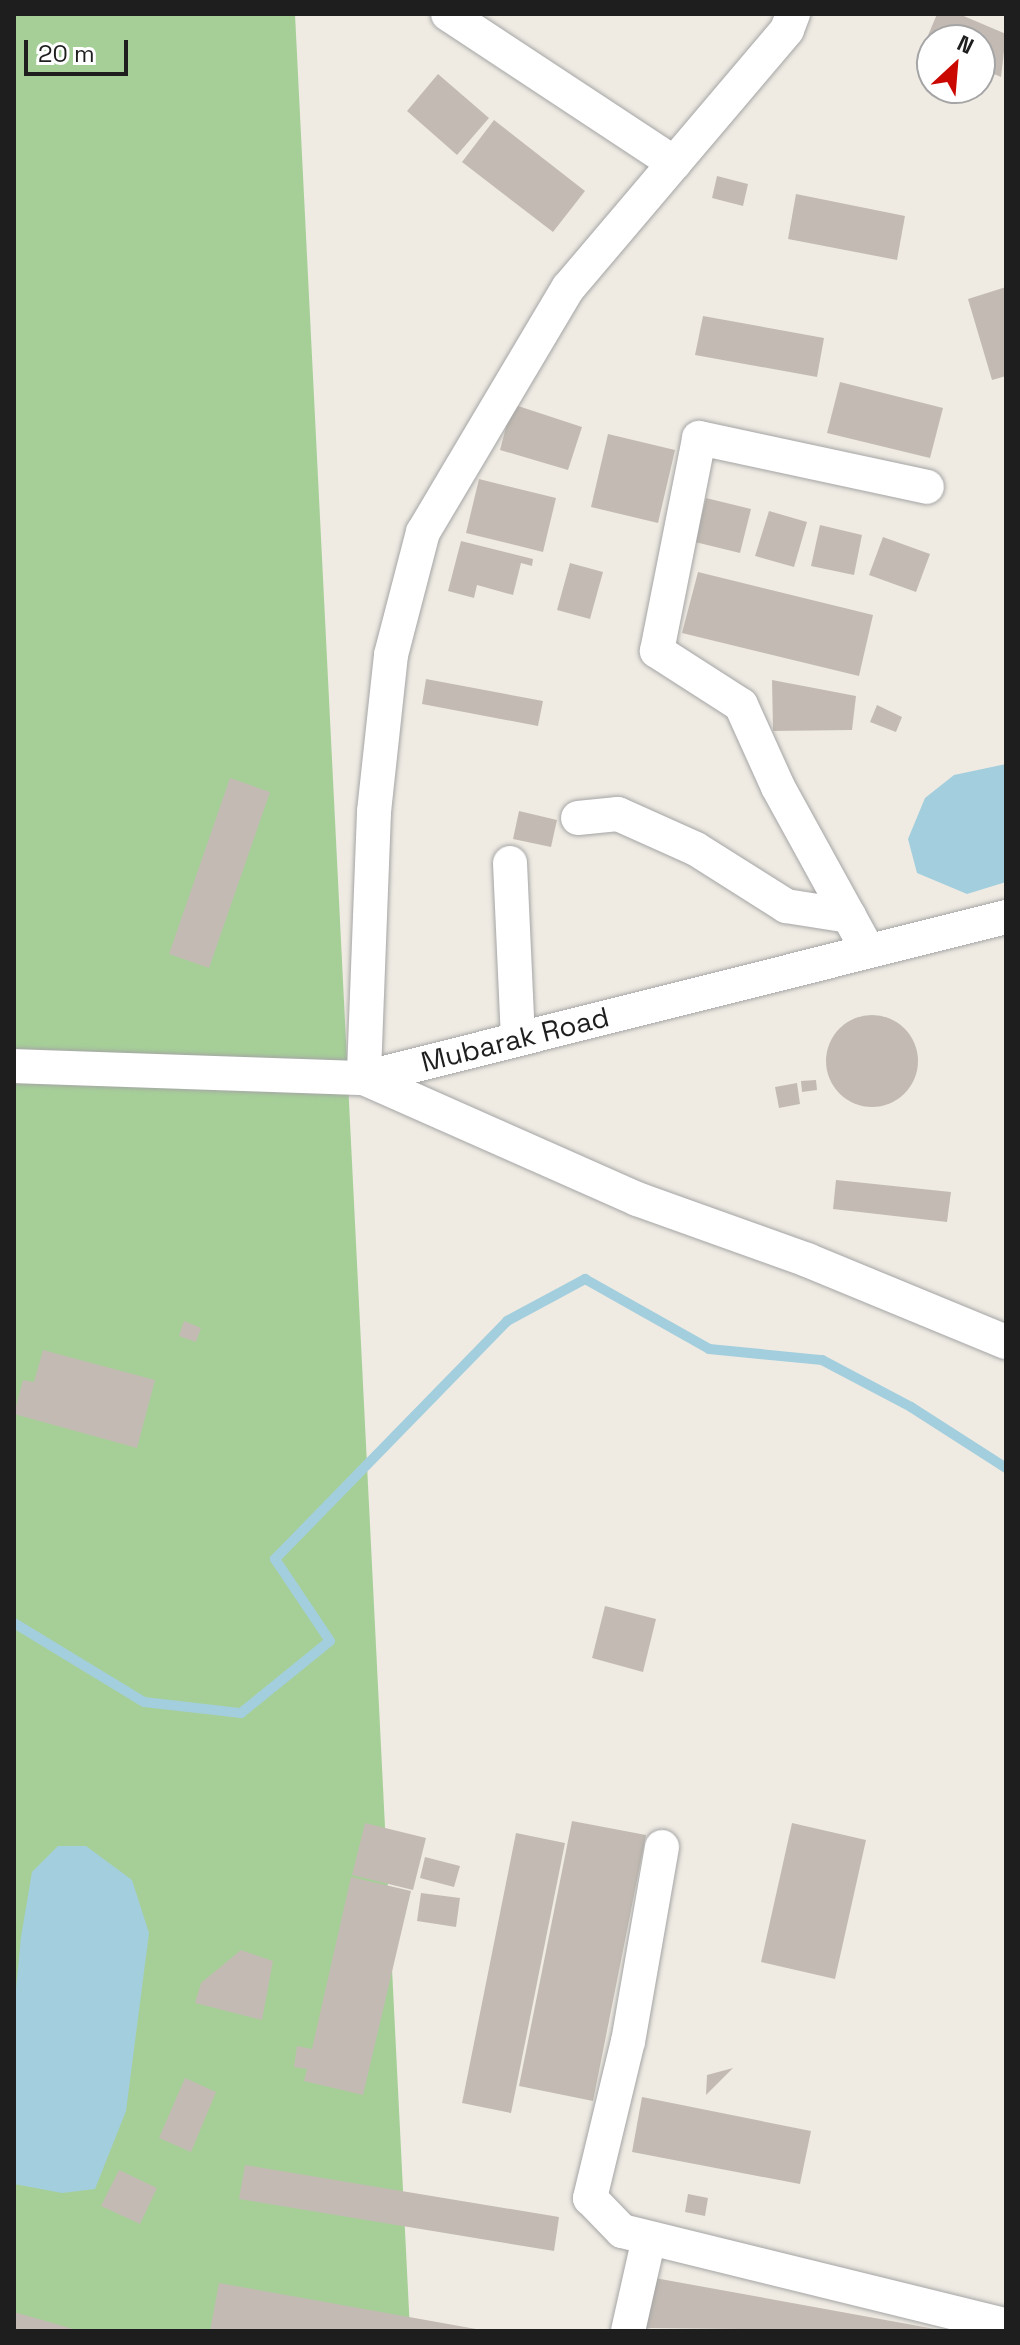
<!DOCTYPE html>
<style>
body{margin:0}
#map{position:relative;width:1020px;height:2345px;overflow:hidden;background:#efebe3;font-family:"Space Grotesk",sans-serif}
div>[style]{position:absolute}
.forest>*{inset:0;background:#a6cf98}
.water>*{inset:0;background:#a3cedd}
.stream>*{height:10px;margin:-5px;padding:0 5px;transform-origin:5px;border-radius:5px;background:#a3cedd}
.building>*{inset:0;background:#c3bbb3}
.round{border-radius:50%}
.roads{filter:drop-shadow(0 0 2px #a5a5a5) drop-shadow(0 0 2px #a5a5a5)}
.minor>*{height:34px;margin:-17px;padding:0 17px;transform-origin:17px;border-radius:17px;background:#fff}
span{translate:-50% -50%;white-space:nowrap;text-align:center;line-height:1.15;-webkit-text-stroke:8px #fff;paint-order:stroke}
.street-label{font-size:28px;color:#1e1e1e}
.frame{position:absolute;inset:0;border:16px solid #1e1e1e;pointer-events:none}
.north{position:absolute;left:916px;top:24px;width:80px;height:80px;box-sizing:border-box;background:#fff;border:2px solid #a5a5a5;border-radius:50%;rotate:26deg;font-size:22px;font-weight:700;line-height:32px;text-align:center;color:#1e1e1e}
.north::after{content:'';display:block;margin:auto;width:28px;height:36px;background:#cb0800;clip-path:polygon(50% 0,100% 100%,50% 72%,0 100%)}
.scale{position:absolute;left:24px;top:40px;width:104px;height:36px;box-sizing:border-box;border:4px solid #1e1e1e;border-top:0;padding-left:10px;font-size:24px;line-height:28px;white-space:nowrap;color:#1e1e1e;-webkit-text-stroke:6px #fff;paint-order:stroke}
</style>
<div id="map">
<div class="forest">
<i style="clip-path:polygon(14px 14px,295px 14px,410px 2331px,14px 2331px)"></i>
</div>
<div class="water">
<i style="clip-path:polygon(1006px 764px,1006px 882px,967px 894px,917px 873px,908px 839px,925px 798px,954px 775px)"></i>
<i style="clip-path:polygon(58px 1846px,86px 1846px,132px 1880px,149px 1933px,126px 2111px,95px 2189px,62px 2193px,14px 2184px,14px 2010px,21px 1937px,32px 1872px)"></i>
</div>
<div class="stream">
<i style="left:14px;top:1623px;width:152px;rotate:31.3deg"></i>
<i style="left:144px;top:1702px;width:98px;rotate:6.5deg"></i>
<i style="left:241px;top:1713px;width:114px;rotate:-39deg"></i>
<i style="left:330px;top:1641px;width:99px;rotate:-123.9deg"></i>
<i style="left:275px;top:1559px;width:332px;rotate:-45.7deg"></i>
<i style="left:507px;top:1321px;width:89px;rotate:-28.3deg"></i>
<i style="left:585px;top:1279px;width:142px;rotate:29.4deg"></i>
<i style="left:709px;top:1349px;width:114px;rotate:5.6deg"></i>
<i style="left:822px;top:1360px;width:101px;rotate:27.8deg"></i>
<i style="left:911px;top:1407px;width:113px;rotate:32.7deg"></i>
</div>
<div class="building">
<i style="clip-path:polygon(937px 14px,959px 14px,1006px 34px,1001px 77px,980px 68px,980px 40px,932px 40px,932px 48px,924px 45px)"></i>
<i style="clip-path:polygon(438px 74px,489px 118px,457px 155px,407px 111px)"></i>
<i style="clip-path:polygon(494px 120px,585px 191px,553px 232px,462px 162px)"></i>
<i style="clip-path:polygon(717px 176px,748px 184px,743px 206px,712px 198px)"></i>
<i style="clip-path:polygon(796px 194px,905px 216px,897px 260px,788px 239px)"></i>
<i style="clip-path:polygon(1006px 287px,1006px 376px,992px 380px,968px 299px)"></i>
<i style="clip-path:polygon(703px 316px,824px 338px,817px 377px,695px 355px)"></i>
<i style="clip-path:polygon(840px 382px,943px 408px,930px 458px,827px 433px)"></i>
<i style="clip-path:polygon(512px 404px,582px 427px,568px 470px,500px 450px)"></i>
<i style="clip-path:polygon(608px 434px,675px 450px,658px 523px,591px 507px)"></i>
<i style="clip-path:polygon(479px 479px,556px 498px,543px 552px,466px 533px)"></i>
<i style="clip-path:polygon(706px 498px,751px 509px,740px 553px,695px 542px)"></i>
<i style="clip-path:polygon(769px 511px,807px 522px,794px 567px,755px 556px)"></i>
<i style="clip-path:polygon(820px 525px,862px 535px,854px 575px,811px 566px)"></i>
<i style="clip-path:polygon(883px 537px,930px 554px,916px 592px,869px 575px)"></i>
<i style="clip-path:polygon(461px 541px,533px 559px,532px 566px,521px 563px,513px 595px,477px 585px,474px 598px,448px 591px)"></i>
<i style="clip-path:polygon(570px 563px,603px 572px,590px 619px,557px 610px)"></i>
<i style="clip-path:polygon(698px 572px,873px 615px,859px 676px,682px 633px)"></i>
<i style="clip-path:polygon(426px 679px,543px 701px,538px 726px,422px 704px)"></i>
<i style="clip-path:polygon(772px 680px,856px 696px,852px 730px,773px 731px)"></i>
<i style="clip-path:polygon(877px 705px,902px 717px,896px 732px,870px 722px)"></i>
<i style="clip-path:polygon(230px 778px,270px 792px,209px 968px,169px 954px)"></i>
<i style="clip-path:polygon(519px 811px,557px 820px,551px 847px,513px 839px)"></i>
<i class="round" style="left:826px;top:1015px;width:92px;height:92px"></i>
<i style="clip-path:polygon(816px 1080px,817px 1090px,802px 1092px,801px 1081px)"></i>
<i style="clip-path:polygon(797px 1083px,800px 1104px,779px 1108px,775px 1087px)"></i>
<i style="clip-path:polygon(836px 1180px,951px 1192px,947px 1222px,833px 1209px)"></i>
<i style="clip-path:polygon(184px 1321px,201px 1328px,196px 1342px,179px 1336px)"></i>
<i style="clip-path:polygon(43px 1350px,155px 1380px,137px 1448px,14px 1414px,23px 1380px,34px 1382px)"></i>
<i style="clip-path:polygon(605px 1606px,656px 1619px,643px 1672px,592px 1658px)"></i>
<i style="clip-path:polygon(572px 1821px,646px 1835px,593px 2101px,519px 2086px)"></i>
<i style="clip-path:polygon(365px 1823px,426px 1838px,413px 1890px,352px 1875px)"></i>
<i style="clip-path:polygon(792px 1823px,866px 1840px,835px 1979px,761px 1962px)"></i>
<i style="clip-path:polygon(516px 1833px,565px 1843px,511px 2113px,462px 2103px)"></i>
<i style="clip-path:polygon(425px 1857px,460px 1866px,454px 1887px,420px 1878px)"></i>
<i style="clip-path:polygon(351px 1877px,411px 1891px,363px 2095px,304px 2081px,307px 2069px,294px 2067px,297px 2046px,312px 2049px)"></i>
<i style="clip-path:polygon(421px 1893px,460px 1898px,456px 1927px,417px 1921px)"></i>
<i style="clip-path:polygon(241px 1950px,273px 1961px,262px 2020px,195px 2003px,201px 1983px)"></i>
<i style="clip-path:polygon(733px 2068px,706px 2095px,707px 2075px)"></i>
<i style="clip-path:polygon(185px 2078px,216px 2092px,191px 2152px,159px 2138px)"></i>
<i style="clip-path:polygon(642px 2097px,811px 2131px,800px 2184px,632px 2152px)"></i>
<i style="clip-path:polygon(245px 2165px,559px 2217px,554px 2251px,239px 2199px)"></i>
<i style="clip-path:polygon(119px 2170px,157px 2188px,140px 2224px,101px 2206px)"></i>
<i style="clip-path:polygon(688px 2194px,708px 2198px,705px 2216px,685px 2212px)"></i>
<i style="clip-path:polygon(655px 2278px,935px 2329px,935px 2331px,646px 2328px)"></i>
<i style="clip-path:polygon(219px 2283px,476px 2329px,476px 2331px,210px 2331px)"></i>
<i style="clip-path:polygon(14px 2312px,77px 2330px,77px 2331px,14px 2331px)"></i>
</div>
<div class="roads">
<div class="minor">
<i style="left:448px;top:14px;width:271px;rotate:33.4deg"></i>
<i style="left:793px;top:14px;width:17px;rotate:111deg"></i>
<i style="left:787px;top:30px;width:338px;rotate:130.3deg"></i>
<i style="left:568px;top:288px;width:284px;rotate:120.7deg"></i>
<i style="left:423px;top:532px;width:127px;rotate:104.6deg"></i>
<i style="left:391px;top:655px;width:158px;rotate:96.2deg"></i>
<i style="left:374px;top:812px;width:266px;rotate:92.2deg"></i>
<i style="left:364px;top:1078px;width:299px;rotate:23.9deg"></i>
<i style="left:637px;top:1199px;width:181px;rotate:19.7deg"></i>
<i style="left:807px;top:1260px;width:215px;rotate:22.4deg"></i>
<i style="left:578px;top:818px;width:40px;rotate:-5.7deg"></i>
<i style="left:618px;top:814px;width:85px;rotate:24.2deg"></i>
<i style="left:696px;top:849px;width:107px;rotate:32.3deg"></i>
<i style="left:786px;top:906px;width:64px;rotate:9deg"></i>
<i style="left:510px;top:863px;width:175px;rotate:87.4deg"></i>
<i style="left:867px;top:949px;width:185px;rotate:-118.8deg"></i>
<i style="left:778px;top:787px;width:90px;rotate:-114.3deg"></i>
<i style="left:741px;top:705px;width:100px;rotate:-147.3deg"></i>
<i style="left:657px;top:651px;width:217px;rotate:-78.8deg"></i>
<i style="left:699px;top:438px;width:233px;rotate:12.1deg"></i>
<i style="left:14px;top:1066px;width:350px;rotate:2deg"></i>
<i style="left:364px;top:1078px;width:662px;rotate:-14.08deg"></i>
<i style="left:662px;top:1847px;width:197px;rotate:99.9deg"></i>
<i style="left:628px;top:2041px;width:162px;rotate:103.6deg"></i>
<i style="left:590px;top:2198px;width:46px;rotate:45.9deg"></i>
<i style="left:622px;top:2231px;width:395px;rotate:13.8deg"></i>
<i style="left:628px;top:2331px;width:95px;rotate:-77.3deg"></i>
</div>
</div>
<div class="street-label">
<span style="left:515px;top:1039px;rotate:-14deg">Mubarak Road</span>
</div>
<div class="frame"></div>
<div class="north">N</div>
<div class="scale">20 m</div>
</div>
